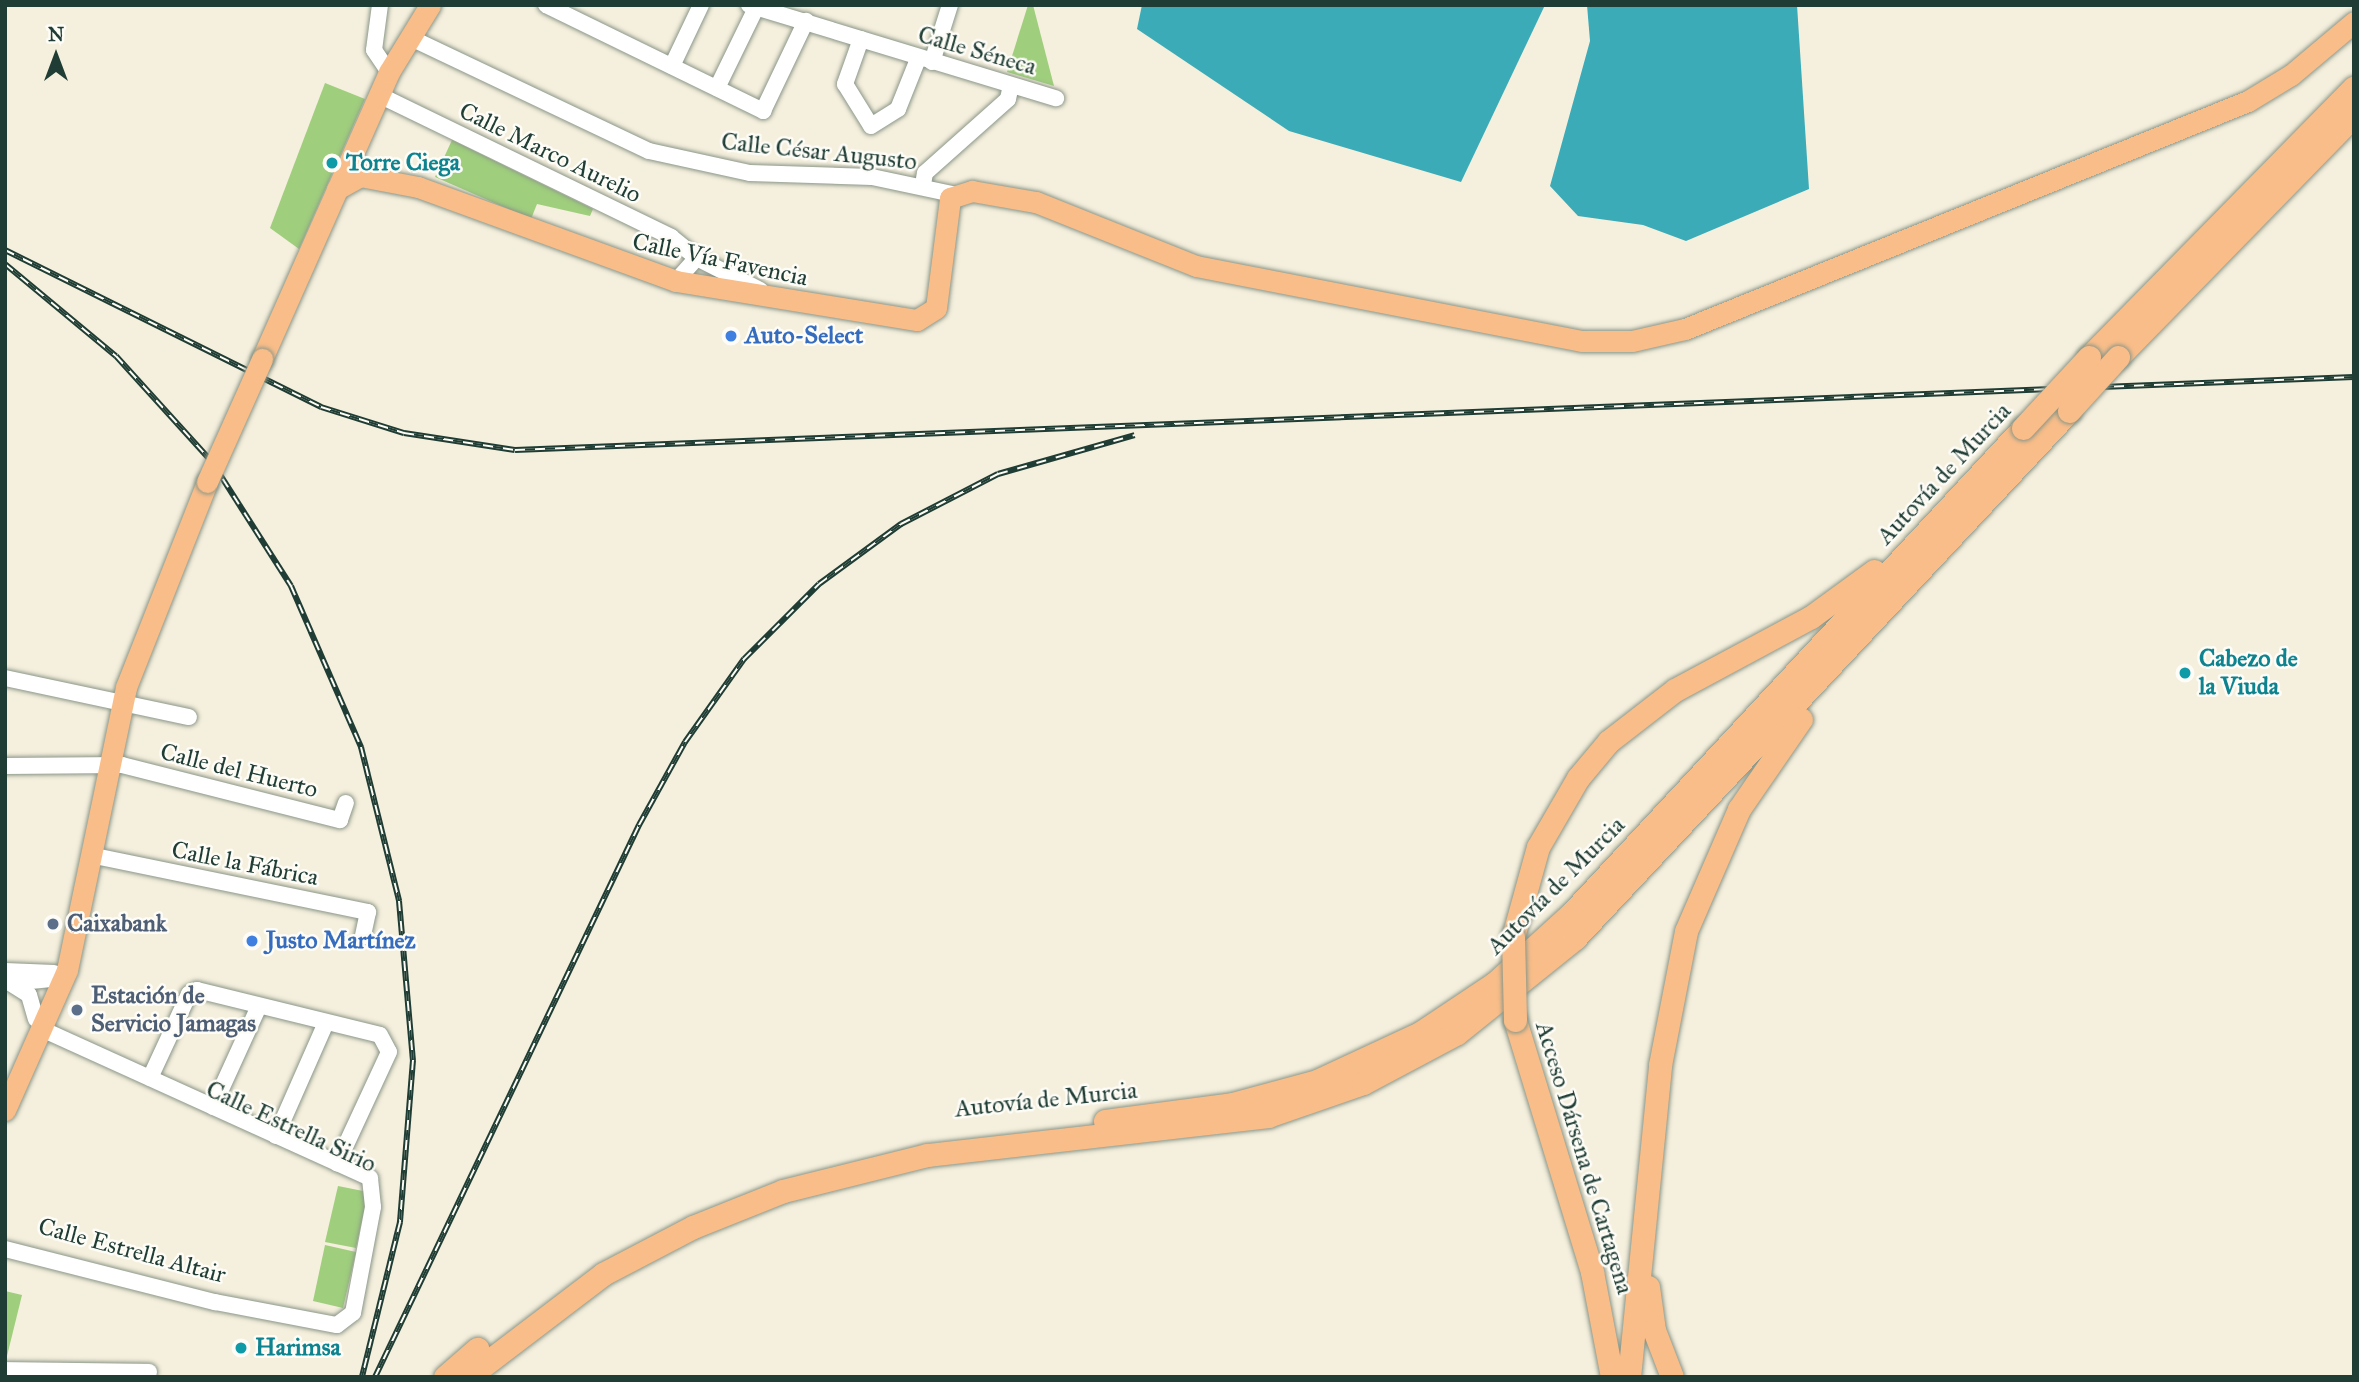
<!DOCTYPE html>
<meta charset="utf-8">
<style>
body{margin:0}
#map{position:relative;width:2359px;height:1382px;overflow:hidden;background:#f5efdd;font-family:"IM FELL Great Primer",serif}
div>[style]{position:absolute}
.green>*{inset:0;background:#9fce7d}
.water>*{inset:0;background:#3aabb7}
.roads{filter:drop-shadow(0 0 2px #8a9688) drop-shadow(0 0 2px #8a9688)}
.minor>*{height:16px;margin:-8px;padding:0 8px;transform-origin:8px;border-radius:8px;background:#fff}
.major>*{height:21px;margin:-10.5px;padding:0 10.5px;transform-origin:10.5px;border-radius:10.5px;background:#f9bd89}
.highway>*{height:23px;margin:-11.5px;padding:0 11.5px;transform-origin:11.5px;border-radius:11.5px;background:#f9bd89}
.rail>*{height:6px;margin-top:-3px;transform-origin:0;background:repeating-linear-gradient(90deg,#fdfcf7 0 10px,#1f3d34 0 20px);box-sizing:border-box;border-block:2px solid #1f3d34}
.bridges{filter:drop-shadow(0 0 2px #8a9688) drop-shadow(0 0 2px #8a9688)}
.major-bridge>*{height:21px;margin:-10.5px;padding:0 10.5px;transform-origin:10.5px;border-radius:10.5px;background:#f9bd89}
.highway-bridge>*{height:23px;margin:-11.5px;padding:0 11.5px;transform-origin:11.5px;border-radius:11.5px;background:#f9bd89}
.dots>*{width:19px;height:19px;translate:-50% -50%;box-sizing:border-box;border:4px solid #fdfcf7;border-radius:50%}
span{translate:-50% -50%;white-space:nowrap;text-align:center;line-height:1.15;-webkit-text-stroke:5px #fdfcf7;paint-order:stroke}
.street-label{font-size:24px;color:#1f3d34}
.culture-label{font-size:24px;color:#0d838f;font-weight:700}
.left{translate:0 -50%;text-align:left}
.shop-label{font-size:24px;color:#366cbe;font-weight:700}
.service-label{font-size:24px;color:#4e5e75;font-weight:700}
.frame{position:absolute;inset:0;border:7px solid #1f3d34;pointer-events:none}
.north{position:absolute;left:21px;top:21px;width:70px;height:70px;-webkit-text-stroke:5px #fdfcf7;paint-order:stroke;rotate:0deg;font-size:19px;font-weight:700;line-height:28px;text-align:center;color:#1f3d34}
.north::after{content:'';display:block;margin:auto;width:24px;height:32px;background:#1f3d34;clip-path:polygon(50% 0,100% 100%,50% 72%,0 100%)}
</style>
<div id="map">
<div class="green">
<i style="clip-path:polygon(1028px 5px,1033px 5px,1054px 86px,1007px 72px)"></i>
<i style="clip-path:polygon(325px 83px,365px 99px,299px 249px,270px 228px)"></i>
<i style="clip-path:polygon(452px 140px,593px 209px,590px 216px,537px 204px,531px 219px,435px 177px)"></i>
<i style="clip-path:polygon(338px 1186px,368px 1192px,356px 1248px,325px 1242px)"></i>
<i style="clip-path:polygon(325px 1245px,356px 1252px,343px 1308px,313px 1301px)"></i>
<i style="clip-path:polygon(5px 1291px,22px 1295px,7px 1356px,5px 1356px)"></i>
</div>
<div class="water">
<i style="clip-path:polygon(1142px 5px,1545px 5px,1461px 182px,1289px 131px,1137px 29px)"></i>
<i style="clip-path:polygon(1587px 5px,1797px 5px,1809px 189px,1686px 241px,1643px 225px,1578px 216px,1550px 186px,1590px 41px)"></i>
</div>
<div class="roads">
<div class="minor">
<i style="left:380px;top:5px;width:45px;rotate:97.6deg"></i>
<i style="left:374px;top:50px;width:27px;rotate:56deg"></i>
<i style="left:546px;top:5px;width:242px;rotate:26deg"></i>
<i style="left:763px;top:111px;width:100px;rotate:-64.5deg"></i>
<i style="left:749px;top:5px;width:321px;rotate:16.9deg"></i>
<i style="left:413px;top:39px;width:261px;rotate:25.4deg"></i>
<i style="left:649px;top:151px;width:103px;rotate:12.3deg"></i>
<i style="left:750px;top:173px;width:122px;rotate:1.9deg"></i>
<i style="left:872px;top:177px;width:82px;rotate:12deg"></i>
<i style="left:861px;top:39px;width:48px;rotate:109.6deg"></i>
<i style="left:845px;top:84px;width:49px;rotate:58.2deg"></i>
<i style="left:871px;top:126px;width:32px;rotate:-32deg"></i>
<i style="left:898px;top:109px;width:54px;rotate:-68.2deg"></i>
<i style="left:932px;top:62px;width:60px;rotate:-72.5deg"></i>
<i style="left:672px;top:66px;width:68px;rotate:-64.6deg"></i>
<i style="left:717px;top:88px;width:89px;rotate:-64deg"></i>
<i style="left:379px;top:95px;width:325px;rotate:25.9deg"></i>
<i style="left:671px;top:237px;width:33px;rotate:39deg"></i>
<i style="left:923px;top:185px;width:12px;rotate:-81deg"></i>
<i style="left:925px;top:173px;width:111px;rotate:-41.7deg"></i>
<i style="left:1008px;top:99px;width:14px;rotate:-78deg"></i>
<i style="left:676px;top:281px;width:31px;rotate:-48deg"></i>
<i style="left:697px;top:258px;width:71px;rotate:26.9deg"></i>
<i style="left:5px;top:678px;width:188px;rotate:12deg"></i>
<i style="left:5px;top:766px;width:117px;rotate:-0.5deg"></i>
<i style="left:122px;top:765px;width:225px;rotate:14.2deg"></i>
<i style="left:340px;top:820px;width:18px;rotate:-71deg"></i>
<i style="left:90px;top:855px;width:284px;rotate:11.6deg"></i>
<i style="left:368px;top:912px;width:25px;rotate:102deg"></i>
<i style="left:5px;top:971px;width:49px;rotate:2.3deg"></i>
<i style="left:10px;top:983px;width:22px;rotate:32deg"></i>
<i style="left:29px;top:995px;width:25px;rotate:74deg"></i>
<i style="left:11px;top:983px;width:40px;rotate:-5.7deg"></i>
<i style="left:150px;top:1078px;width:93px;rotate:-65.1deg"></i>
<i style="left:189px;top:994px;width:9px;rotate:-27deg"></i>
<i style="left:197px;top:990px;width:188px;rotate:13.8deg"></i>
<i style="left:380px;top:1035px;width:19px;rotate:62deg"></i>
<i style="left:389px;top:1052px;width:123px;rotate:114.9deg"></i>
<i style="left:213px;top:1107px;width:111px;rotate:-65.5deg"></i>
<i style="left:276px;top:1136px;width:121px;rotate:-66.2deg"></i>
<i style="left:5px;top:1249px;width:217px;rotate:14.2deg"></i>
<i style="left:215px;top:1302px;width:124px;rotate:10.7deg"></i>
<i style="left:337px;top:1325px;width:20px;rotate:-37deg"></i>
<i style="left:353px;top:1313px;width:108px;rotate:-79.3deg"></i>
<i style="left:373px;top:1207px;width:29px;rotate:-96deg"></i>
<i style="left:370px;top:1178px;width:358px;rotate:-155.6deg"></i>
<i style="left:5px;top:1370px;width:144px;rotate:0.8deg"></i>
</div>
<div class="major">
<i style="left:337px;top:189px;width:26px;rotate:-29deg"></i>
<i style="left:360px;top:176px;width:59px;rotate:10.7deg"></i>
<i style="left:418px;top:187px;width:275px;rotate:20deg"></i>
<i style="left:676px;top:281px;width:244px;rotate:9.2deg"></i>
<i style="left:917px;top:320px;width:22px;rotate:-32deg"></i>
<i style="left:936px;top:308px;width:111px;rotate:-82.7deg"></i>
<i style="left:950px;top:198px;width:23px;rotate:-18deg"></i>
<i style="left:972px;top:191px;width:65px;rotate:9.8deg"></i>
<i style="left:1036px;top:202px;width:172px;rotate:21.8deg"></i>
<i style="left:1196px;top:266px;width:393px;rotate:11deg"></i>
<i style="left:1582px;top:341px;width:50px"></i>
<i style="left:1632px;top:341px;width:54px;rotate:-12.8deg"></i>
<i style="left:1685px;top:329px;width:607px;rotate:-22.05deg"></i>
<i style="left:2248px;top:101px;width:50px;rotate:-31.2deg"></i>
<i style="left:2291px;top:75px;width:82px;rotate:-40.1deg"></i>
<i style="left:262px;top:359px;width:314px;rotate:-66.1deg"></i>
<i style="left:389px;top:72px;width:79px;rotate:-58.5deg"></i>
<i style="left:5px;top:1110px;width:153px;rotate:-66.1deg"></i>
<i style="left:67px;top:970px;width:289px;rotate:-78.2deg"></i>
<i style="left:126px;top:687px;width:220px;rotate:-68.4deg"></i>
</div>
<div class="highway">
<i style="left:2089px;top:357px;width:378px;rotate:-45.5deg"></i>
<i style="left:2118px;top:357px;width:338px;rotate:-45.7deg"></i>
<i style="left:1513px;top:937px;width:93px;rotate:-74.5deg"></i>
<i style="left:1538px;top:847px;width:80px;rotate:-59.9deg"></i>
<i style="left:1578px;top:778px;width:48px;rotate:-50deg"></i>
<i style="left:1609px;top:741px;width:83px;rotate:-37.7deg"></i>
<i style="left:1675px;top:690px;width:154px;rotate:-28.2deg"></i>
<i style="left:1811px;top:617px;width:78px;rotate:-36.1deg"></i>
<i style="left:1515px;top:1020px;width:264px;rotate:73deg"></i>
<i style="left:1592px;top:1272px;width:107px;rotate:79.2deg"></i>
<i style="left:1105px;top:1121px;width:128px;rotate:-7.6deg"></i>
<i style="left:1232px;top:1104px;width:88px;rotate:-15.1deg"></i>
<i style="left:1317px;top:1081px;width:114px;rotate:-25deg"></i>
<i style="left:1420px;top:1033px;width:90px;rotate:-33.7deg"></i>
<i style="left:1495px;top:983px;width:104px;rotate:-42.3deg"></i>
<i style="left:1572px;top:913px;width:662px;rotate:-47.08deg"></i>
<i style="left:1648px;top:1287px;width:43px;rotate:82.1deg"></i>
<i style="left:1654px;top:1330px;width:50px;rotate:69deg"></i>
<i style="left:445px;top:1377px;width:43px;rotate:-41.2deg"></i>
<i style="left:468px;top:1377px;width:170px;rotate:-37.3deg"></i>
<i style="left:603px;top:1274px;width:102px;rotate:-27.6deg"></i>
<i style="left:693px;top:1227px;width:97px;rotate:-21.8deg"></i>
<i style="left:783px;top:1191px;width:148px;rotate:-14deg"></i>
<i style="left:927px;top:1155px;width:343px;rotate:-6.5deg"></i>
<i style="left:1268px;top:1116px;width:101px;rotate:-19.2deg"></i>
<i style="left:1363px;top:1083px;width:106px;rotate:-28deg"></i>
<i style="left:1457px;top:1033px;width:151px;rotate:-38.8deg"></i>
<i style="left:1575px;top:938px;width:722px;rotate:-46.85deg"></i>
<i style="left:1629px;top:1377px;width:314px;rotate:-84.3deg"></i>
<i style="left:1660px;top:1065px;width:136px;rotate:-79deg"></i>
<i style="left:1686px;top:931px;width:133px;rotate:-66.5deg"></i>
<i style="left:1739px;top:809px;width:109px;rotate:-55.4deg"></i>
</div>
</div>
<div class="rail">
<i style="left:5px;top:250px;width:353px;rotate:26.4deg"></i>
<i style="left:321px;top:407px;width:87px;rotate:17.4deg"></i>
<i style="left:404px;top:433px;width:112px;rotate:8.7deg"></i>
<i style="left:515px;top:450px;width:1840px;rotate:-2.27deg"></i>
<i style="left:5px;top:264px;width:144px;rotate:39.7deg"></i>
<i style="left:116px;top:356px;width:143px;rotate:47.8deg"></i>
<i style="left:212px;top:462px;width:147px;rotate:57.5deg"></i>
<i style="left:291px;top:586px;width:176px;rotate:66.5deg"></i>
<i style="left:361px;top:747px;width:159px;rotate:76.1deg"></i>
<i style="left:399px;top:901px;width:160px;rotate:85deg"></i>
<i style="left:413px;top:1060px;width:163px;rotate:94.6deg"></i>
<i style="left:400px;top:1222px;width:160px;rotate:103.8deg"></i>
<i style="left:375px;top:1377px;width:612px;rotate:-64.44deg"></i>
<i style="left:639px;top:825px;width:95px;rotate:-61deg"></i>
<i style="left:685px;top:742px;width:102px;rotate:-54.6deg"></i>
<i style="left:744px;top:659px;width:106px;rotate:-45deg"></i>
<i style="left:819px;top:584px;width:102px;rotate:-36.2deg"></i>
<i style="left:901px;top:524px;width:109px;rotate:-27.3deg"></i>
<i style="left:998px;top:474px;width:142px;rotate:-15.9deg"></i>
</div>
<div class="bridges">
<div class="major-bridge">
<i style="left:207px;top:482px;width:135px;rotate:-65.9deg"></i>
</div>
<div class="highway-bridge">
<i style="left:2069px;top:411px;width:73px;rotate:-47.8deg"></i>
<i style="left:2023px;top:428px;width:97px;rotate:-47.1deg"></i>
<i style="left:1513px;top:937px;width:83px;rotate:88.6deg"></i>
</div>
</div>
<div class="dots">
<i style="left:332px;top:163px;background:#0f9aa8"></i>
<i style="left:731px;top:336px;background:#3f7fe0"></i>
<i style="left:2185px;top:673px;background:#0f9aa8"></i>
<i style="left:53px;top:924px;background:#5c6f8a"></i>
<i style="left:252px;top:941px;background:#3f7fe0"></i>
<i style="left:77px;top:1010px;background:#5c6f8a"></i>
<i style="left:241px;top:1348px;background:#0f9aa8"></i>
</div>
<div class="street-label">
<span style="left:977px;top:51px;rotate:16deg">Calle Séneca</span>
<span style="left:819px;top:152px;rotate:6deg">Calle César Augusto</span>
<span style="left:550px;top:153px;rotate:26deg">Calle Marco Aurelio</span>
<span style="left:720px;top:260px;rotate:12deg">Calle Vía Favencia</span>
<span style="left:1944px;top:474px;rotate:-47deg">Autovía de Murcia</span>
<span style="left:239px;top:771px;rotate:14deg">Calle del Huerto</span>
<span style="left:245px;top:864px;rotate:11deg">Calle la Fábrica</span>
<span style="left:1556px;top:886px;rotate:-45deg">Autovía de Murcia</span>
<span style="left:1046px;top:1100px;rotate:-6deg">Autovía de Murcia</span>
<span style="left:291px;top:1127px;rotate:25deg">Calle Estrella Sirio</span>
<span style="left:1584px;top:1158px;rotate:73deg">Acceso Dársena de Cartagena</span>
<span style="left:132px;top:1251px;rotate:15deg">Calle Estrella Altair</span>
</div>
<div class="culture-label">
<span class="left" style="left:346px;top:163px">Torre Ciega</span>
<span class="left" style="left:2199px;top:673px">Cabezo de<br>la Viuda</span>
<span class="left" style="left:255px;top:1348px">Harimsa</span>
</div>
<div class="shop-label">
<span class="left" style="left:745px;top:336px">Auto-Select</span>
<span class="left" style="left:266px;top:941px">Justo Martínez</span>
</div>
<div class="service-label">
<span class="left" style="left:67px;top:924px">Caixabank</span>
<span class="left" style="left:91px;top:1010px">Estación de<br>Servicio Jamagas</span>
</div>
<div class="frame"></div>
<div class="north">N</div>
</div>
